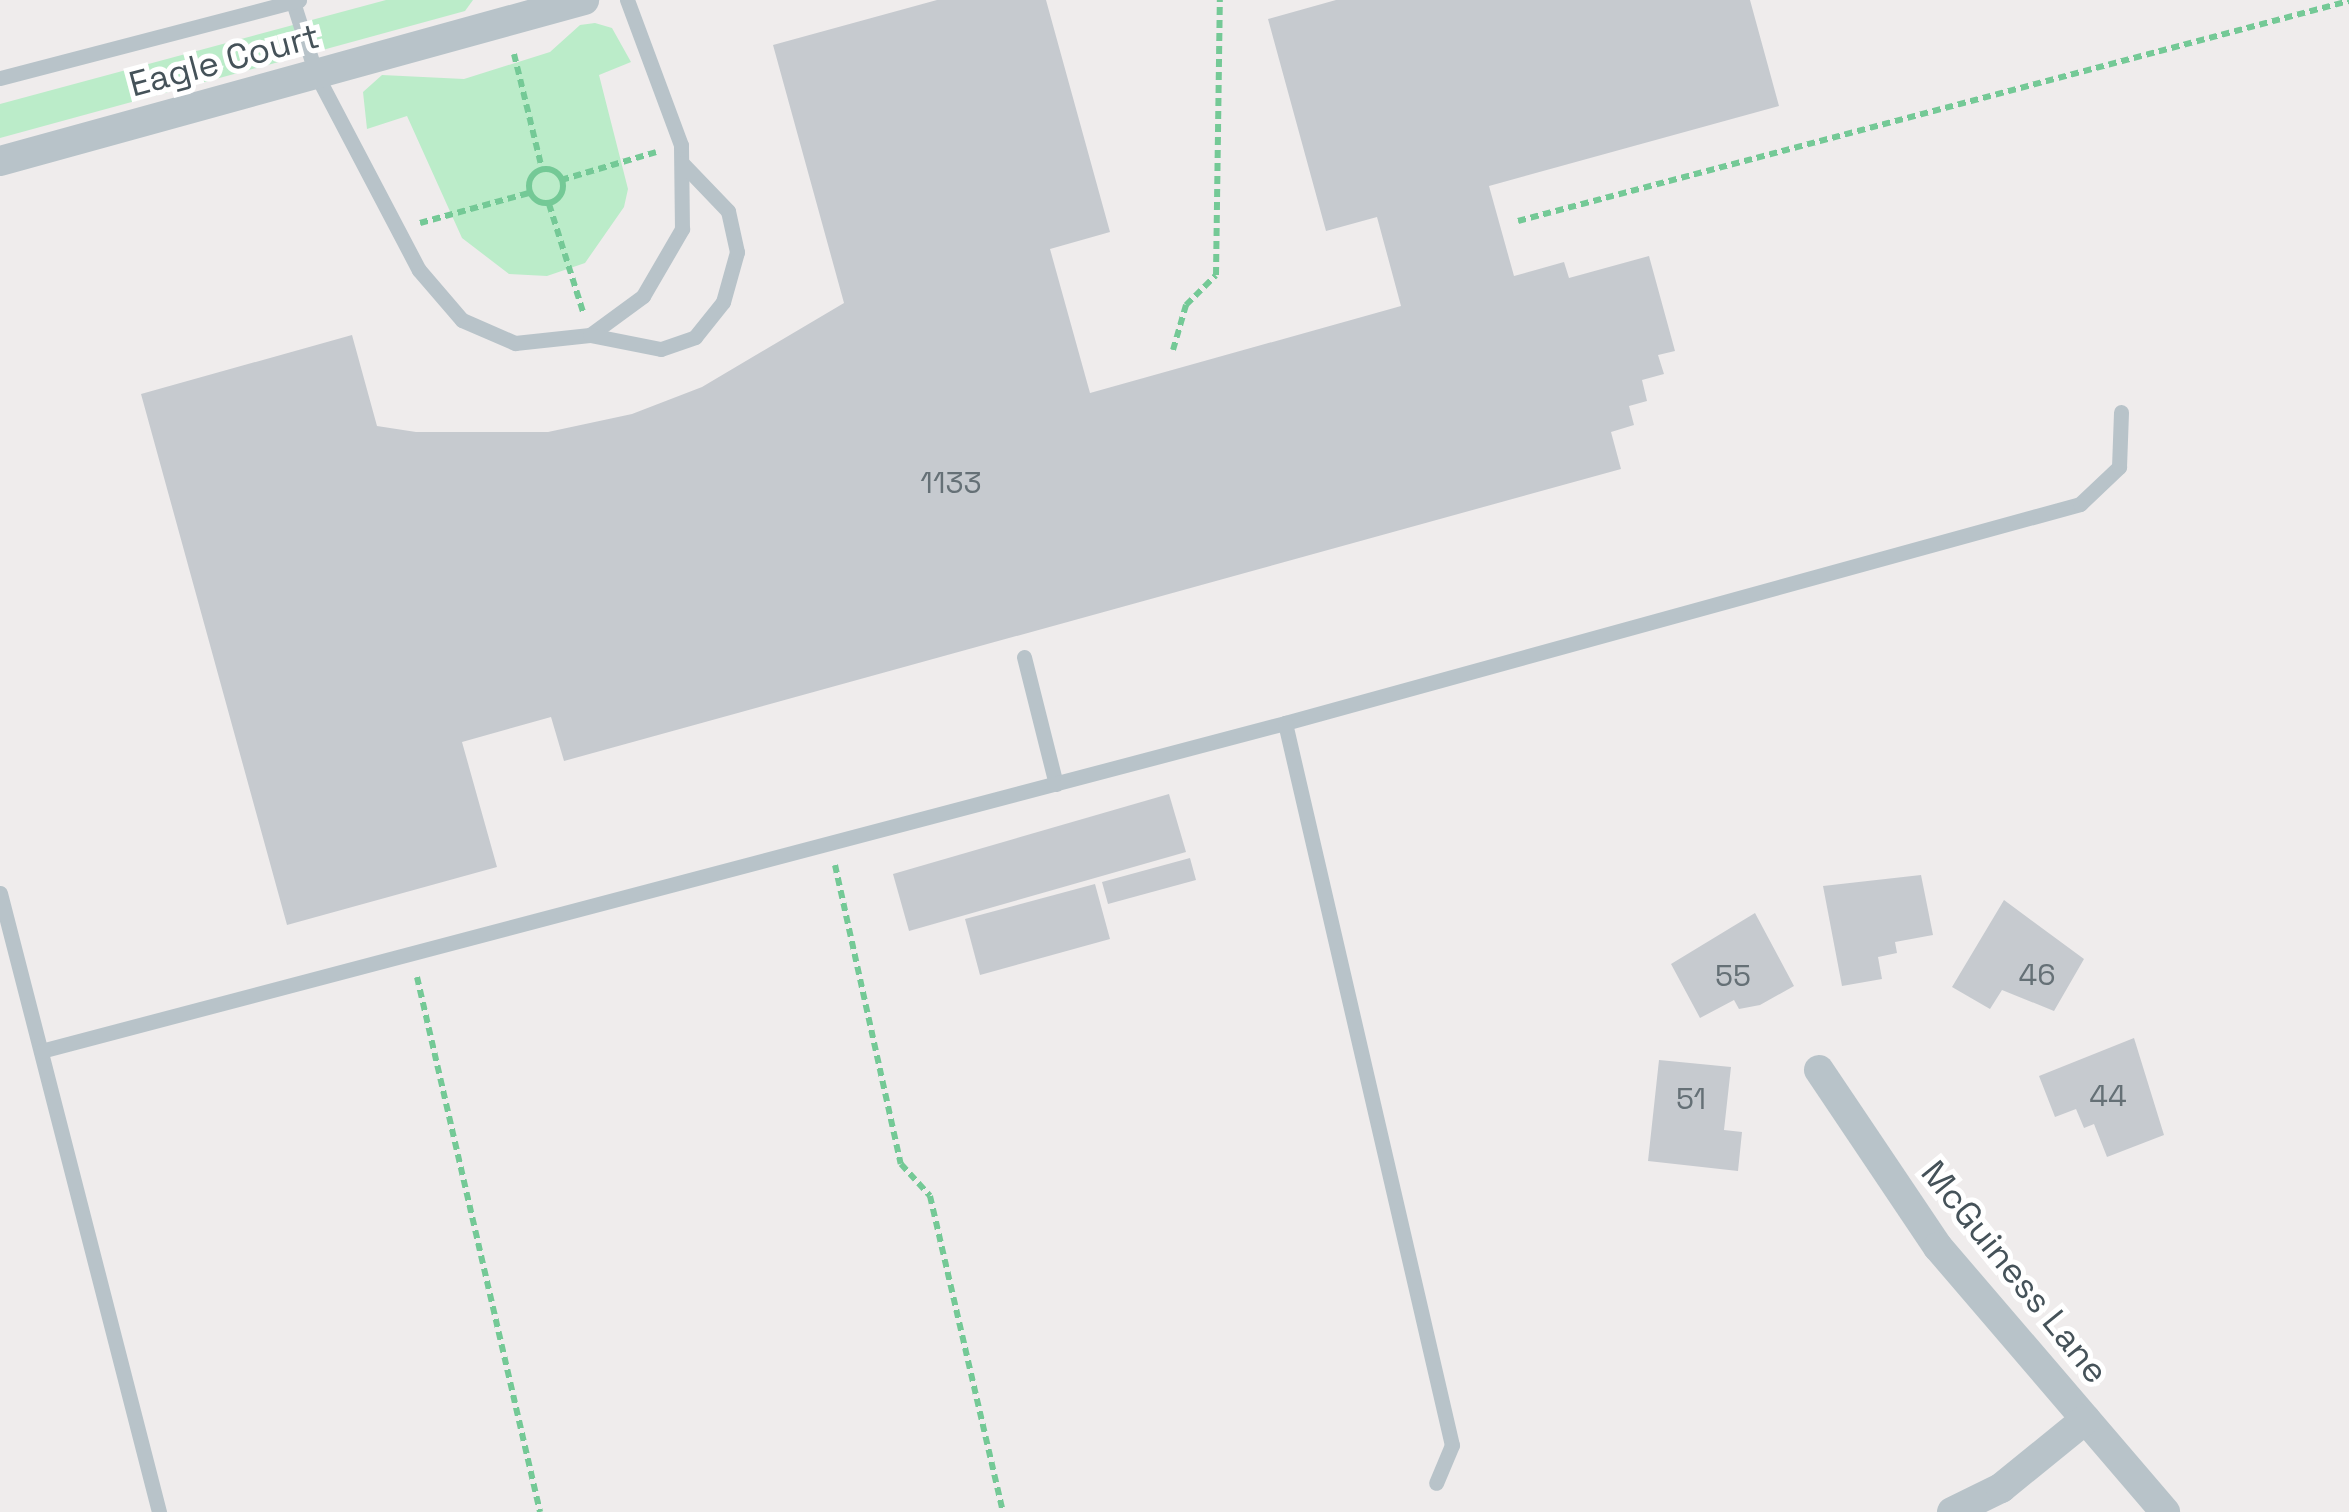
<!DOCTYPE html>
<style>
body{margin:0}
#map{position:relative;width:2349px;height:1512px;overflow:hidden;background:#efecec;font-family:"Space Grotesk",sans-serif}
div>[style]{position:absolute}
.green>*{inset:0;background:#bbecc9}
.building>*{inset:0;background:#c6cacf}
.path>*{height:6px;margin-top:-3px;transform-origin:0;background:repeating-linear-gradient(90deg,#74c996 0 8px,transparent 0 13px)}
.path>.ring{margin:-3px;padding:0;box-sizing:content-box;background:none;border:6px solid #74c996;border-radius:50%}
.service>*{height:15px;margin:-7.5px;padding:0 7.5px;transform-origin:7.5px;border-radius:7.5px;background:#b8c3c9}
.minor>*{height:30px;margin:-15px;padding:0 15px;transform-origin:15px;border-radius:15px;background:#b8c3c9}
span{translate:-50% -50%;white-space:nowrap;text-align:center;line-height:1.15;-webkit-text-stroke:10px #fff;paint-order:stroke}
.number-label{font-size:30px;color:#657076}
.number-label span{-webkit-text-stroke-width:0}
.street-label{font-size:35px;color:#455259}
</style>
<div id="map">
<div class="green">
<i style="clip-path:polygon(386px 0,473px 0,465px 11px,0 138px,0 104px)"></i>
<i style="clip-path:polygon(595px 23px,612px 28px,631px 62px,599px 75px,628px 189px,624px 207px,585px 263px,547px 276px,509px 274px,462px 238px,407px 116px,367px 129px,363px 92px,382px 75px,464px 79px,550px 52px,580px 25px)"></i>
</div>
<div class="building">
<i style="clip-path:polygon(937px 0,1046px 0,1110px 232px,1050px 249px,1090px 393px,1401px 306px,1377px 217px,1326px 231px,1268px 19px,1336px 0,1750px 0,1779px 106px,1489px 186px,1514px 276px,1564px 262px,1569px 278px,1649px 256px,1675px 351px,1658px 355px,1664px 374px,1642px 380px,1647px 401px,1629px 406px,1634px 425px,1611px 432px,1621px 469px,564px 761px,551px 717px,462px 742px,497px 867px,287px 925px,141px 394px,352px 335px,377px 426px,416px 432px,548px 432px,632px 414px,702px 387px,844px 303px,773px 45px)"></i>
<i style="clip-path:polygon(1169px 794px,1186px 852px,909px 931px,893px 874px)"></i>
<i style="clip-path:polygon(1190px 858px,1196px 880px,1108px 904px,1102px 882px)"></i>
<i style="clip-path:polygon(1921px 875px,1933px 935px,1895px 942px,1897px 953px,1878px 957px,1882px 979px,1842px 986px,1823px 886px)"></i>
<i style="clip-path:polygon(1095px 884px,1110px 939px,980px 975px,965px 919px)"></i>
<i style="clip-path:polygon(2004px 900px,2084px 959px,2054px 1011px,2002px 990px,1990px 1009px,1952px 987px)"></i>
<i style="clip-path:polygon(1755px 913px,1794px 986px,1760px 1005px,1739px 1009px,1734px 1000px,1700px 1018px,1671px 964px)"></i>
<i style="clip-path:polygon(2134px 1038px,2164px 1135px,2107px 1157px,2094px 1124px,2084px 1128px,2076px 1109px,2055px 1117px,2039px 1076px)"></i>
<i style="clip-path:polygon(1659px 1060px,1731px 1067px,1724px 1130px,1742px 1132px,1738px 1171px,1648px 1161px)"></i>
</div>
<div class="path">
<i style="left:514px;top:54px;width:118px;rotate:76.3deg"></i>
<i class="ring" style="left:529px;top:169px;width:28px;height:28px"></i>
<i style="left:561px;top:180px;width:99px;rotate:-16.4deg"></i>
<i style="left:549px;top:204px;width:113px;rotate:72.5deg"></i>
<i style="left:1518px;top:221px;width:860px;rotate:-14.83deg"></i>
<i style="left:420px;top:223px;width:113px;rotate:-15.4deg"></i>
<i style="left:1173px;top:350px;width:47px;rotate:-73.9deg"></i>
<i style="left:1186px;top:305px;width:42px;rotate:-45deg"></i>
<i style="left:1216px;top:275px;width:275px;rotate:-89.2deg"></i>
<i style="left:835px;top:865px;width:306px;rotate:77.6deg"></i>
<i style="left:901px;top:1164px;width:43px;rotate:47.8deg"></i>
<i style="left:930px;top:1196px;width:324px;rotate:77deg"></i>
<i style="left:417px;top:977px;width:549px;rotate:77.05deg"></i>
</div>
<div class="service">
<i style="left:293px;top:2px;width:76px;rotate:72.3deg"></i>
<i style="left:316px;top:74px;width:221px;rotate:62.3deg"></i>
<i style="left:419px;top:270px;width:66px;rotate:49.3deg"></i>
<i style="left:462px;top:320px;width:58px;rotate:23.5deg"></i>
<i style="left:515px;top:343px;width:75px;rotate:-6.1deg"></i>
<i style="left:590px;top:335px;width:66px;rotate:-36.3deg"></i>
<i style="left:643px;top:296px;width:78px;rotate:-59.8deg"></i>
<i style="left:682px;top:229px;width:84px;rotate:-90.7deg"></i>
<i style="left:681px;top:145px;width:155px;rotate:-110.4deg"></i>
<i style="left:0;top:78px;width:309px;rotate:-14.6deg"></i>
<i style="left:590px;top:335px;width:72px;rotate:11.2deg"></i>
<i style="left:661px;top:349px;width:36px;rotate:-19deg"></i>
<i style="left:695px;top:337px;width:45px;rotate:-51.3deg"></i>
<i style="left:723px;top:302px;width:52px;rotate:-74.4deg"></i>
<i style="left:737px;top:252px;width:42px;rotate:-102.4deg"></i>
<i style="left:728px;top:211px;width:66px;rotate:-133.8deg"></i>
<i style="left:1024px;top:657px;width:131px;rotate:75.9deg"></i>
<i style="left:1285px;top:723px;width:825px;rotate:-15.4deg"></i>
<i style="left:2080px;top:504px;width:54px;rotate:-43.5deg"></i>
<i style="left:2119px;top:467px;width:55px;rotate:-87.9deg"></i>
<i style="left:0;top:893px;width:639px;rotate:75.59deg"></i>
<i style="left:41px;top:1051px;width:1287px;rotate:-14.77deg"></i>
<i style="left:1285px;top:723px;width:741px;rotate:76.98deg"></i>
<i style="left:1452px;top:1445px;width:41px;rotate:112.8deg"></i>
</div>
<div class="minor">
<i style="left:0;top:161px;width:606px;rotate:-15.41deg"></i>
<i style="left:1819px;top:1070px;width:213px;rotate:56.1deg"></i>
<i style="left:1938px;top:1247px;width:349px;rotate:49.4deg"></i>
<i style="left:1952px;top:1512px;width:55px;rotate:-26.1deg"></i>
<i style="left:2001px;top:1488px;width:109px;rotate:-39.1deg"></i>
</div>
<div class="number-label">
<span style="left:951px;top:483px">1133</span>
<span style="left:2037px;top:975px">46</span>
<span style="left:1733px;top:976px">55</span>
<span style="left:2108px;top:1096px">44</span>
<span style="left:1691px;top:1099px">51</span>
</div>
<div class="street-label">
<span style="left:224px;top:60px;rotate:-15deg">Eagle Court</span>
<span style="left:2015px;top:1272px;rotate:51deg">McGuiness Lane</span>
</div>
</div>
